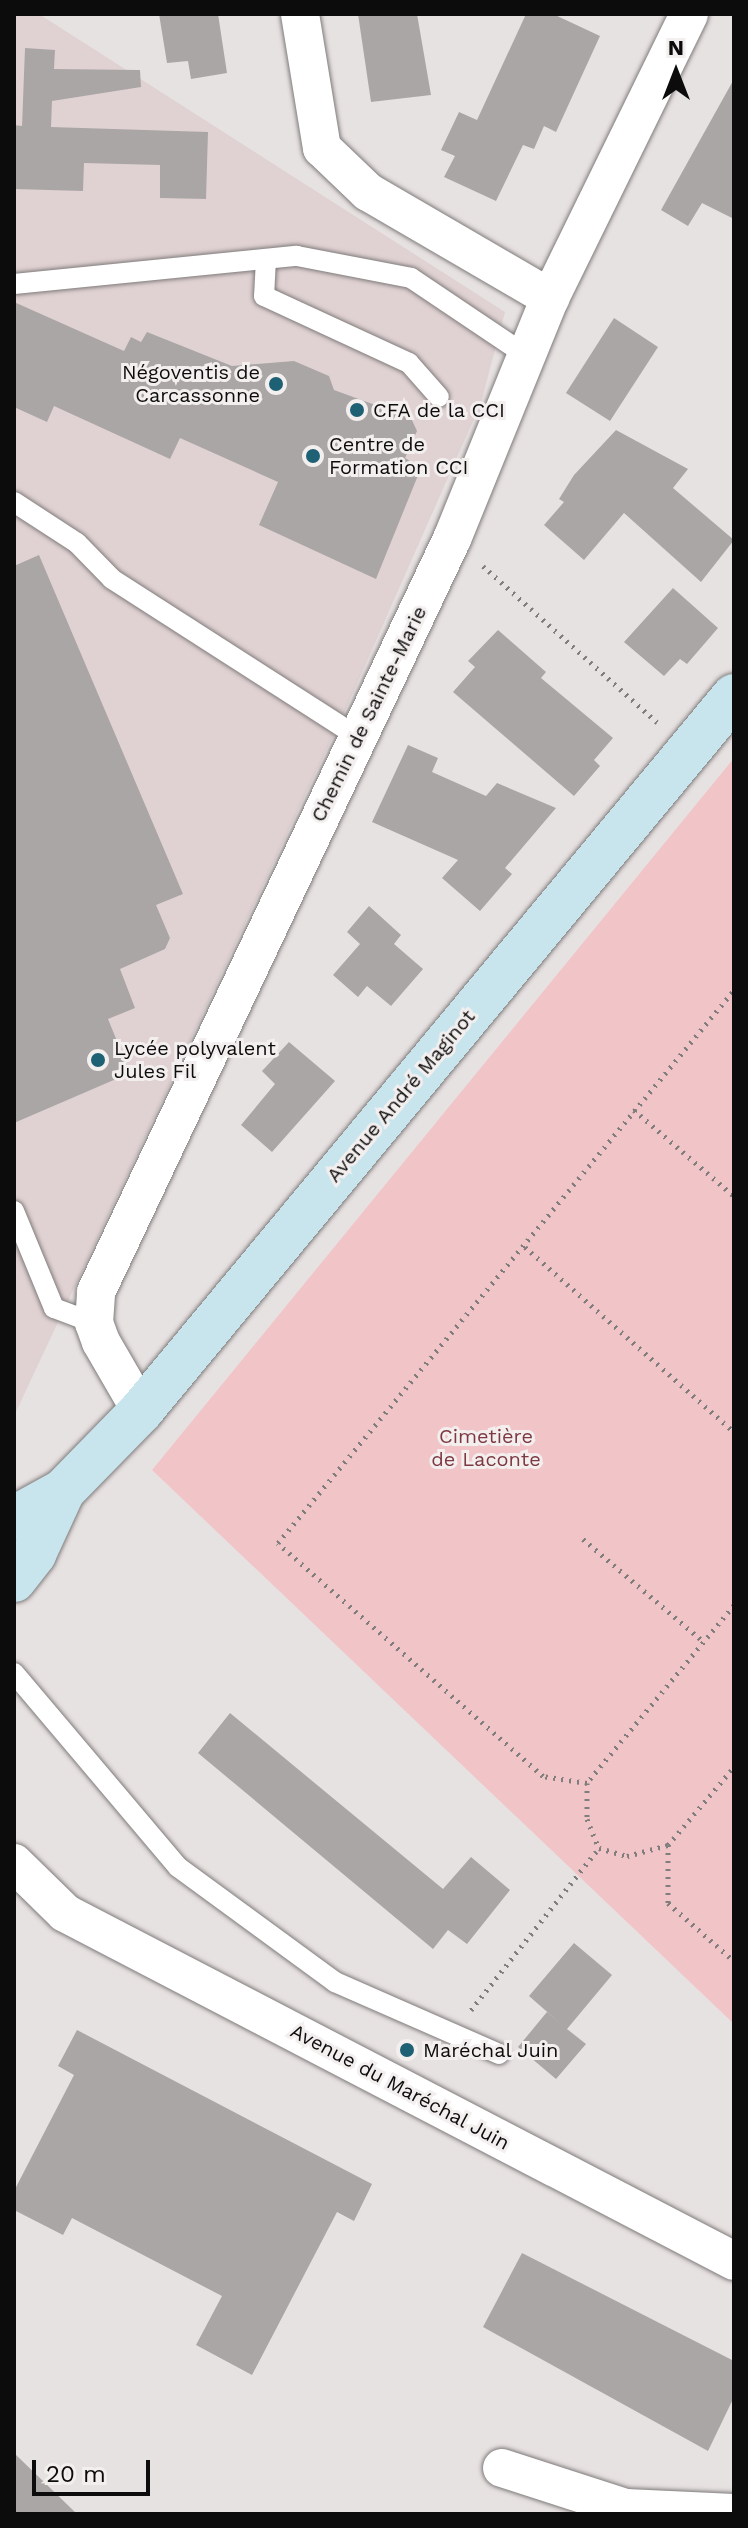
<!DOCTYPE html>
<meta charset="utf-8">
<style>
body{margin:0}
#map{position:relative;width:748px;height:2528px;overflow:hidden;background:#e7e2e2;font-family:"Work Sans",sans-serif}
div>[style]{position:absolute}
.built>*{inset:0;background:#e0d2d3}
.green>*{inset:0;background:#f1c5c8}
.building>*{inset:0;background:#aba6a6}
.path>*{height:5px;margin-top:-2.5px;transform-origin:0;background:repeating-linear-gradient(90deg,#807d7d 0 2px,transparent 0 8px)}
.roads{filter:drop-shadow(0 0 2px #807b7b) drop-shadow(0 0 2px #807b7b)}
.lane>*{height:20px;margin:-10px;padding:0 10px;transform-origin:10px;border-radius:10px;background:#fff}
.street>*{height:38px;margin:-19px;padding:0 19px;transform-origin:19px;border-radius:19px;background:#fff}
.secondary>*{height:44px;margin:-22px;padding:0 22px;transform-origin:22px;border-radius:22px;background:#c8e5ee}
.dots>*{width:22px;height:22px;translate:-50% -50%;box-sizing:border-box;border:4px solid #f4efef;border-radius:50%}
span{translate:-50% -50%;white-space:nowrap;text-align:center;line-height:1.15;-webkit-text-stroke:6px #f4efef;paint-order:stroke}
.poi-label{font-size:20px;color:#0d0c0c}
.right{translate:-100% -50%;text-align:right}
.left{translate:0 -50%;text-align:left}
.street-label{font-size:20px;color:#0d0c0c}
.park-label{font-size:20px;color:#7e3842}
.frame{position:absolute;inset:0;border:16px solid #0d0c0c;pointer-events:none}
.north{position:absolute;left:636px;top:32px;width:80px;height:80px;-webkit-text-stroke:6px #f4efef;paint-order:stroke;rotate:0deg;font-size:22px;font-weight:700;line-height:32px;text-align:center;color:#0d0c0c}
.north::after{content:'';display:block;margin:auto;width:28px;height:36px;background:#0d0c0c;clip-path:polygon(50% 0,100% 100%,50% 72%,0 100%)}
.scale{position:absolute;left:32px;top:2460px;width:118px;height:36px;box-sizing:border-box;border:4px solid #0d0c0c;border-top:0;padding-left:10px;font-size:24px;line-height:28px;white-space:nowrap;color:#0d0c0c;-webkit-text-stroke:6px #f4efef;paint-order:stroke}
</style>
<div id="map">
<div class="built">
<i style="clip-path:polygon(14px 14px,39px 14px,505px 312px,481px 403px,348px 704px,14px 1416px)"></i>
</div>
<div class="green">
<i style="clip-path:polygon(734px 758px,734px 2024px,152px 1470px)"></i>
</div>
<div class="building">
<i style="clip-path:polygon(159px 14px,218px 14px,227px 73px,191px 79px,188px 61px,167px 63px)"></i>
<i style="clip-path:polygon(358px 14px,417px 14px,431px 95px,371px 102px)"></i>
<i style="clip-path:polygon(526px 14px,553px 14px,600px 36px,556px 132px,544px 126px,534px 149px,523px 145px,496px 201px,444px 177px,455px 156px,441px 150px,459px 112px,477px 120px)"></i>
<i style="clip-path:polygon(25px 48px,55px 50px,54px 69px,140px 70px,141px 87px,52px 101px,51px 127px,208px 132px,206px 199px,160px 198px,160px 165px,84px 163px,83px 191px,14px 189px,14px 125px,22px 126px)"></i>
<i style="clip-path:polygon(734px 79px,734px 219px,702px 203px,688px 226px,661px 210px)"></i>
<i style="clip-path:polygon(14px 302px,124px 351px,131px 337px,141px 342px,147px 332px,232px 366px,294px 361px,329px 376px,334px 390px,411px 418px,417px 431px,405px 458px,421px 468px,376px 579px,259px 525px,278px 482px,180px 438px,170px 459px,54px 406px,47px 422px,14px 407px)"></i>
<i style="clip-path:polygon(614px 318px,658px 347px,610px 421px,566px 393px)"></i>
<i style="clip-path:polygon(616px 430px,688px 469px,673px 488px,734px 540px,701px 582px,624px 513px,584px 560px,544px 525px,564px 502px,559px 499px,574px 475px)"></i>
<i style="clip-path:polygon(39px 555px,183px 894px,156px 905px,170px 938px,165px 949px,120px 969px,135px 1008px,108px 1019px,130px 1073px,14px 1123px,14px 566px)"></i>
<i style="clip-path:polygon(673px 588px,718px 628px,687px 664px,680px 659px,664px 676px,624px 642px)"></i>
<i style="clip-path:polygon(498px 630px,546px 672px,541px 678px,613px 738px,594px 760px,600px 766px,574px 796px,453px 692px,475px 667px,468px 661px)"></i>
<i style="clip-path:polygon(408px 745px,438px 758px,432px 772px,486px 796px,497px 783px,556px 808px,505px 868px,512px 874px,480px 911px,442px 878px,458px 860px,372px 822px)"></i>
<i style="clip-path:polygon(369px 906px,401px 935px,394px 944px,423px 969px,391px 1006px,367px 986px,358px 997px,333px 975px,360px 944px,347px 932px)"></i>
<i style="clip-path:polygon(289px 1042px,335px 1081px,272px 1152px,241px 1125px,275px 1084px,262px 1071px)"></i>
<i style="clip-path:polygon(230px 1713px,443px 1889px,471px 1857px,510px 1890px,467px 1944px,448px 1930px,433px 1949px,198px 1753px)"></i>
<i style="clip-path:polygon(574px 1943px,612px 1975px,567px 2029px,586px 2044px,556px 2079px,518px 2047px,547px 2012px,561px 2024px,529px 1996px)"></i>
<i style="clip-path:polygon(77px 2030px,372px 2184px,354px 2221px,337px 2212px,252px 2375px,196px 2345px,222px 2296px,72px 2218px,63px 2235px,14px 2210px,14px 2191px,74px 2075px,58px 2066px)"></i>
<i style="clip-path:polygon(522px 2253px,734px 2361px,734px 2397px,708px 2451px,483px 2327px)"></i>
<i style="clip-path:polygon(14px 2453px,77px 2514px,14px 2514px)"></i>
</div>
<div class="path">
<i style="left:483px;top:566px;width:234px;rotate:41.9deg"></i>
<i style="left:634px;top:1110px;width:132px;rotate:40.7deg"></i>
<i style="left:525px;top:1247px;width:279px;rotate:41.5deg"></i>
<i style="left:583px;top:1539px;width:159px;rotate:40.4deg"></i>
<i style="left:734px;top:1605px;width:231px;rotate:129.6deg"></i>
<i style="left:587px;top:1783px;width:36px;rotate:90deg"></i>
<i style="left:587px;top:1819px;width:31px;rotate:68deg"></i>
<i style="left:599px;top:1848px;width:29px;rotate:16deg"></i>
<i style="left:627px;top:1856px;width:42px;rotate:-15deg"></i>
<i style="left:668px;top:1845px;width:102px;rotate:-49.8deg"></i>
<i style="left:587px;top:1783px;width:45px;rotate:-171deg"></i>
<i style="left:543px;top:1776px;width:353px;rotate:-138.7deg"></i>
<i style="left:278px;top:1543px;width:717px;rotate:-50.49deg"></i>
<i style="left:668px;top:1845px;width:58px;rotate:90deg"></i>
<i style="left:668px;top:1903px;width:88px;rotate:41.3deg"></i>
<i style="left:471px;top:2010px;width:206px;rotate:-51.7deg"></i>
</div>
<div class="roads">
<div class="lane">
<i style="left:266px;top:259px;width:37px;rotate:93deg"></i>
<i style="left:264px;top:296px;width:160px;rotate:24.8deg"></i>
<i style="left:409px;top:363px;width:45px;rotate:48.6deg"></i>
<i style="left:14px;top:284px;width:284px;rotate:-5.7deg"></i>
<i style="left:297px;top:256px;width:116px;rotate:10.9deg"></i>
<i style="left:411px;top:278px;width:140px;rotate:33.9deg"></i>
<i style="left:14px;top:502px;width:75px;rotate:33.1deg"></i>
<i style="left:77px;top:543px;width:50px;rotate:45.8deg"></i>
<i style="left:112px;top:579px;width:292px;rotate:32.7deg"></i>
<i style="left:14px;top:1211px;width:105px;rotate:67.6deg"></i>
<i style="left:54px;top:1308px;width:43px;rotate:20.6deg"></i>
<i style="left:14px;top:1673px;width:254px;rotate:49.8deg"></i>
<i style="left:178px;top:1867px;width:195px;rotate:36.2deg"></i>
<i style="left:335px;top:1982px;width:179px;rotate:23.7deg"></i>
</div>
<div class="street">
<i style="left:300px;top:14px;width:136px;rotate:80.7deg"></i>
<i style="left:322px;top:148px;width:64px;rotate:43.7deg"></i>
<i style="left:368px;top:192px;width:211px;rotate:30.2deg"></i>
<i style="left:141px;top:1411px;width:80px;rotate:-120.1deg"></i>
<i style="left:101px;top:1342px;width:20px;rotate:-110deg"></i>
<i style="left:94px;top:1323px;width:31px;rotate:-86deg"></i>
<i style="left:96px;top:1292px;width:833px;rotate:-64.7deg"></i>
<i style="left:452px;top:539px;width:260px;rotate:-67.9deg"></i>
<i style="left:550px;top:298px;width:316px;rotate:-63.9deg"></i>
<i style="left:14px;top:1863px;width:71px;rotate:44.4deg"></i>
<i style="left:65px;top:1913px;width:754px;rotate:27.48deg"></i>
<i style="left:502px;top:2468px;width:130px;rotate:17.9deg"></i>
<i style="left:626px;top:2508px;width:108px;rotate:2.7deg"></i>
</div>
<div class="secondary">
<i style="left:14px;top:1518px;width:56px;rotate:-28.9deg"></i>
<i style="left:63px;top:1491px;width:112px;rotate:-45.7deg"></i>
<i style="left:141px;top:1411px;width:929px;rotate:-50.33deg"></i>
<i style="left:14px;top:1580px;width:33px;rotate:-52deg"></i>
<i style="left:34px;top:1554px;width:69px;rotate:-65.3deg"></i>
</div>
</div>
<div class="dots">
<i style="left:276px;top:384px;background:#1e6074"></i>
<i style="left:357px;top:410px;background:#1e6074"></i>
<i style="left:313px;top:456px;background:#1e6074"></i>
<i style="left:98px;top:1060px;background:#1e6074"></i>
<i style="left:407px;top:2050px;background:#1e6074"></i>
</div>
<div class="poi-label">
<span class="right" style="left:260px;top:384px">Négoventis de<br>Carcassonne</span>
<span class="left" style="left:373px;top:410px">CFA de la CCI</span>
<span class="left" style="left:329px;top:456px">Centre de<br>Formation CCI</span>
<span class="left" style="left:114px;top:1060px">Lycée polyvalent<br>Jules Fil</span>
<span class="left" style="left:423px;top:2050px">Maréchal Juin</span>
</div>
<div class="street-label">
<span style="left:369px;top:714px;rotate:-64deg">Chemin de Sainte-Marie</span>
<span style="left:401px;top:1096px;rotate:-50deg">Avenue André Maginot</span>
<span style="left:400px;top:2087px;rotate:28deg">Avenue du Maréchal Juin</span>
</div>
<div class="park-label">
<span style="left:486px;top:1448px">Cimetière<br>de Laconte</span>
</div>
<div class="frame"></div>
<div class="north">N</div>
<div class="scale">20 m</div>
</div>
